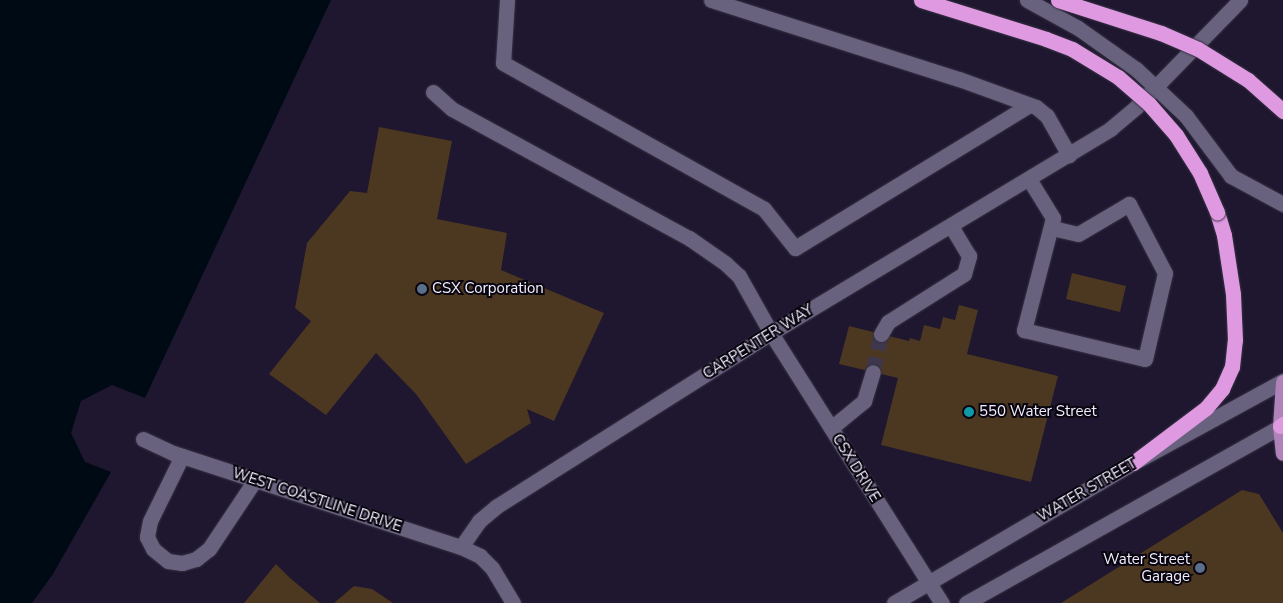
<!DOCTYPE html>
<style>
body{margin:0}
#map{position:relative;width:1283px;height:603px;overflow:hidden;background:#1e172f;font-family:"Nunito Sans",sans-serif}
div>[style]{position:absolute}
.water>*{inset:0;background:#000a15}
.building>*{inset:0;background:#4c3721}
.minor-tunnel>*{height:15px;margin-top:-7.5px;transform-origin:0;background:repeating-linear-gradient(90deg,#3e374e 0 15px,transparent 0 23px)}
.roads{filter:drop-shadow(0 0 1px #383245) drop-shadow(0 0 1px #383245)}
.minor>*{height:15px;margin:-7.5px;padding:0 7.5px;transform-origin:7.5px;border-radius:7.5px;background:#69627f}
.major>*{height:15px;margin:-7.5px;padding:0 7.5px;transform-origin:7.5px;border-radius:7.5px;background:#af83b9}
.highway>*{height:15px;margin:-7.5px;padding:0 7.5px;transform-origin:7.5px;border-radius:7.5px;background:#de99e0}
.bridges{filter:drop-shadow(0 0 1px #383245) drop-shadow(0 0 1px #383245)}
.highway-bridge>*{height:15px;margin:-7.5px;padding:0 7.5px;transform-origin:7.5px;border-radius:7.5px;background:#de99e0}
.dots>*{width:14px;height:14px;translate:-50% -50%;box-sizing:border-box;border:2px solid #08050f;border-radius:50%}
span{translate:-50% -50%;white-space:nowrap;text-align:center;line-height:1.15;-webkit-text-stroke:4px #08050f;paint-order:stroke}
.poi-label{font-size:15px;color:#f2eeff}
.left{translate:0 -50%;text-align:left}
.right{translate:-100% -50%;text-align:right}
.street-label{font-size:15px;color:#f2eeff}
</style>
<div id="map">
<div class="water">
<i style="clip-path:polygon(0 0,331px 0,145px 398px,112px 385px,81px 401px,71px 433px,85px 462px,111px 472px,53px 574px,32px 603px,0 603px)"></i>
</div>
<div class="building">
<i style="clip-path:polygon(379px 127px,452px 141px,437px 219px,507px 233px,501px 270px,604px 313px,554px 421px,527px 409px,531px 423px,466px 464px,416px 394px,376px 353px,326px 415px,269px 374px,311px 321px,295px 308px,307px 243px,350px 191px,367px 193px)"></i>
<i style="clip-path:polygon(1072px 273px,1126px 286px,1120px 312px,1066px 299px)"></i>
<i style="clip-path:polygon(959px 305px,978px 310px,967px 354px,1058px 376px,1031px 482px,881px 445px,898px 378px,839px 364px,849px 326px,909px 341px,910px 338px,920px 341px,924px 325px,940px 329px,943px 317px,955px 320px)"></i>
<i style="clip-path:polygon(1242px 490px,1259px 494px,1283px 533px,1283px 603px,1061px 603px)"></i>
<i style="clip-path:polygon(276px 564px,290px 578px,320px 603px,244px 603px)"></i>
<i style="clip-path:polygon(354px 586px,372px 589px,393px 603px,334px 603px)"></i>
</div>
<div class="minor-tunnel">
<i style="left:873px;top:372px;width:39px;rotate:-78deg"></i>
</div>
<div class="roads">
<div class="minor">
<i style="left:507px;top:0;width:63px;rotate:93.6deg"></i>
<i style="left:503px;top:63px;width:299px;rotate:29.2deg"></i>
<i style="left:764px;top:209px;width:50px;rotate:51.5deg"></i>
<i style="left:795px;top:248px;width:274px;rotate:-31.4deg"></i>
<i style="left:711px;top:0;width:260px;rotate:17.7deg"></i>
<i style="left:959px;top:79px;width:82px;rotate:20deg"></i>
<i style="left:1036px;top:107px;width:14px;rotate:39deg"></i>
<i style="left:1047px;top:116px;width:45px;rotate:60.6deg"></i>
<i style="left:1027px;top:0;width:58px;rotate:28.8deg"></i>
<i style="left:1078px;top:28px;width:71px;rotate:35.3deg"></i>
<i style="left:1136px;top:69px;width:69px;rotate:43.2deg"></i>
<i style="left:1186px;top:116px;width:75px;rotate:53.1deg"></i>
<i style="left:1231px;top:176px;width:59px;rotate:28.3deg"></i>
<i style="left:433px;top:92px;width:25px;rotate:42deg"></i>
<i style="left:452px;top:109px;width:270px;rotate:28.6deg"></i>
<i style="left:689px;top:238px;width:44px;rotate:34.8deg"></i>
<i style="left:725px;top:263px;width:19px;rotate:43deg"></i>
<i style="left:739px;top:276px;width:65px;rotate:60.7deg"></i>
<i style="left:771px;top:333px;width:320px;rotate:57.7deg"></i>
<i style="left:1029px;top:179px;width:46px;rotate:58.4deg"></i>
<i style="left:1053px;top:218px;width:116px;rotate:104.5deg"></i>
<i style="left:1024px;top:330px;width:124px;rotate:13.5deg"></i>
<i style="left:1145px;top:359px;width:88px;rotate:-76.9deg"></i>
<i style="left:1165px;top:273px;width:78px;rotate:-117.6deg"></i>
<i style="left:1129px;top:204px;width:59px;rotate:149.5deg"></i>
<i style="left:1078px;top:234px;width:27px;rotate:-167deg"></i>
<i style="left:881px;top:334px;width:14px;rotate:-60deg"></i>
<i style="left:888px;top:322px;width:90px;rotate:-32.3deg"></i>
<i style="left:964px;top:274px;width:19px;rotate:-74deg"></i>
<i style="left:969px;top:256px;width:35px;rotate:-121deg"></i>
<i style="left:831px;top:428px;width:43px;rotate:-39.3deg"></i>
<i style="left:864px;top:401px;width:30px;rotate:-73deg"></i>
<i style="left:143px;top:439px;width:33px;rotate:25deg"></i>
<i style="left:173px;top:453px;width:303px;rotate:18.1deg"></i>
<i style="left:461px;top:547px;width:21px;rotate:25deg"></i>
<i style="left:480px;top:556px;width:17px;rotate:45deg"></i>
<i style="left:492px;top:568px;width:41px;rotate:59deg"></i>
<i style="left:182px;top:456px;width:72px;rotate:116.2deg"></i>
<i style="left:150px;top:521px;width:16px;rotate:101deg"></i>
<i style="left:147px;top:537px;width:13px;rotate:63deg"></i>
<i style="left:153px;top:549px;width:19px;rotate:39deg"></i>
<i style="left:168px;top:561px;width:14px;rotate:8deg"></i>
<i style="left:182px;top:563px;width:15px;rotate:-16deg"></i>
<i style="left:196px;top:559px;width:16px;rotate:-38deg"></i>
<i style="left:209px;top:549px;width:83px;rotate:-56.3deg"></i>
<i style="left:461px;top:547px;width:32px;rotate:-55deg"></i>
<i style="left:479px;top:521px;width:23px;rotate:-40deg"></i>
<i style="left:497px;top:506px;width:324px;rotate:-32.3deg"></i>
<i style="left:771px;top:333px;width:396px;rotate:-31deg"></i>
<i style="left:1110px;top:129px;width:35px;rotate:-40deg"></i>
<i style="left:1137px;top:106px;width:148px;rotate:-45.8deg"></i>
<i style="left:894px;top:603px;width:277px;rotate:-30.4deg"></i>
<i style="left:1133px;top:463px;width:171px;rotate:-28.7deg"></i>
<i style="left:966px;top:603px;width:364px;rotate:-29.3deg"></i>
</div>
<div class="major">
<i style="left:1283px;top:382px;width:44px;rotate:93.9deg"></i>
<i style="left:1280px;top:426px;width:27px;rotate:84deg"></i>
</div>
<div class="highway">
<i style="left:1280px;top:426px;width:4px;rotate:-34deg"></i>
<i style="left:1133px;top:463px;width:91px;rotate:-37deg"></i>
<i style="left:1206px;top:408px;width:25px;rotate:-50deg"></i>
<i style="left:1222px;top:389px;width:24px;rotate:-66deg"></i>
<i style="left:1232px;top:367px;width:27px;rotate:-84deg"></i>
<i style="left:1235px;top:340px;width:46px;rotate:-92.5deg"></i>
<i style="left:1233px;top:294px;width:60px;rotate:-98.7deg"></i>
<i style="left:1224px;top:235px;width:24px;rotate:-107deg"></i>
</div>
</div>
<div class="bridges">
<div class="highway-bridge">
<i style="left:921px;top:0;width:131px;rotate:17.3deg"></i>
<i style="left:1046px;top:39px;width:28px;rotate:21deg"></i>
<i style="left:1072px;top:49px;width:54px;rotate:31.3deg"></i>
<i style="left:1118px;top:77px;width:41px;rotate:41.1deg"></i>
<i style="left:1149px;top:104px;width:41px;rotate:48.9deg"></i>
<i style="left:1176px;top:135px;width:45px;rotate:57.7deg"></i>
<i style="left:1200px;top:173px;width:43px;rotate:66.4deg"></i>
<i style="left:1058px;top:0;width:108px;rotate:17.8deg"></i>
<i style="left:1161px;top:33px;width:40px;rotate:23.4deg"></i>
<i style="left:1198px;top:49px;width:59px;rotate:31.8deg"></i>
<i style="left:1248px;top:80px;width:47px;rotate:41.5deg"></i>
</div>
</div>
<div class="dots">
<i style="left:422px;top:289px;background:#5c6f8a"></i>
<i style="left:969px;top:412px;background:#0f9aa8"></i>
<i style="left:1200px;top:568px;background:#5c6f8a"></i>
</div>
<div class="poi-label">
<span class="left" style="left:432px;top:289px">CSX Corporation</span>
<span class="left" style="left:979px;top:412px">550 Water Street</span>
<span class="right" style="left:1190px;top:568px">Water Street<br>Garage</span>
</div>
<div class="street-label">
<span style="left:758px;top:342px;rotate:-32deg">CARPENTER WAY</span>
<span style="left:856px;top:468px;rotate:58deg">CSX DRIVE</span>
<span style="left:1087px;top:490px;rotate:-30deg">WATER STREET</span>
<span style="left:317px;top:500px;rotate:18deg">WEST COASTLINE DRIVE</span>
</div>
</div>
